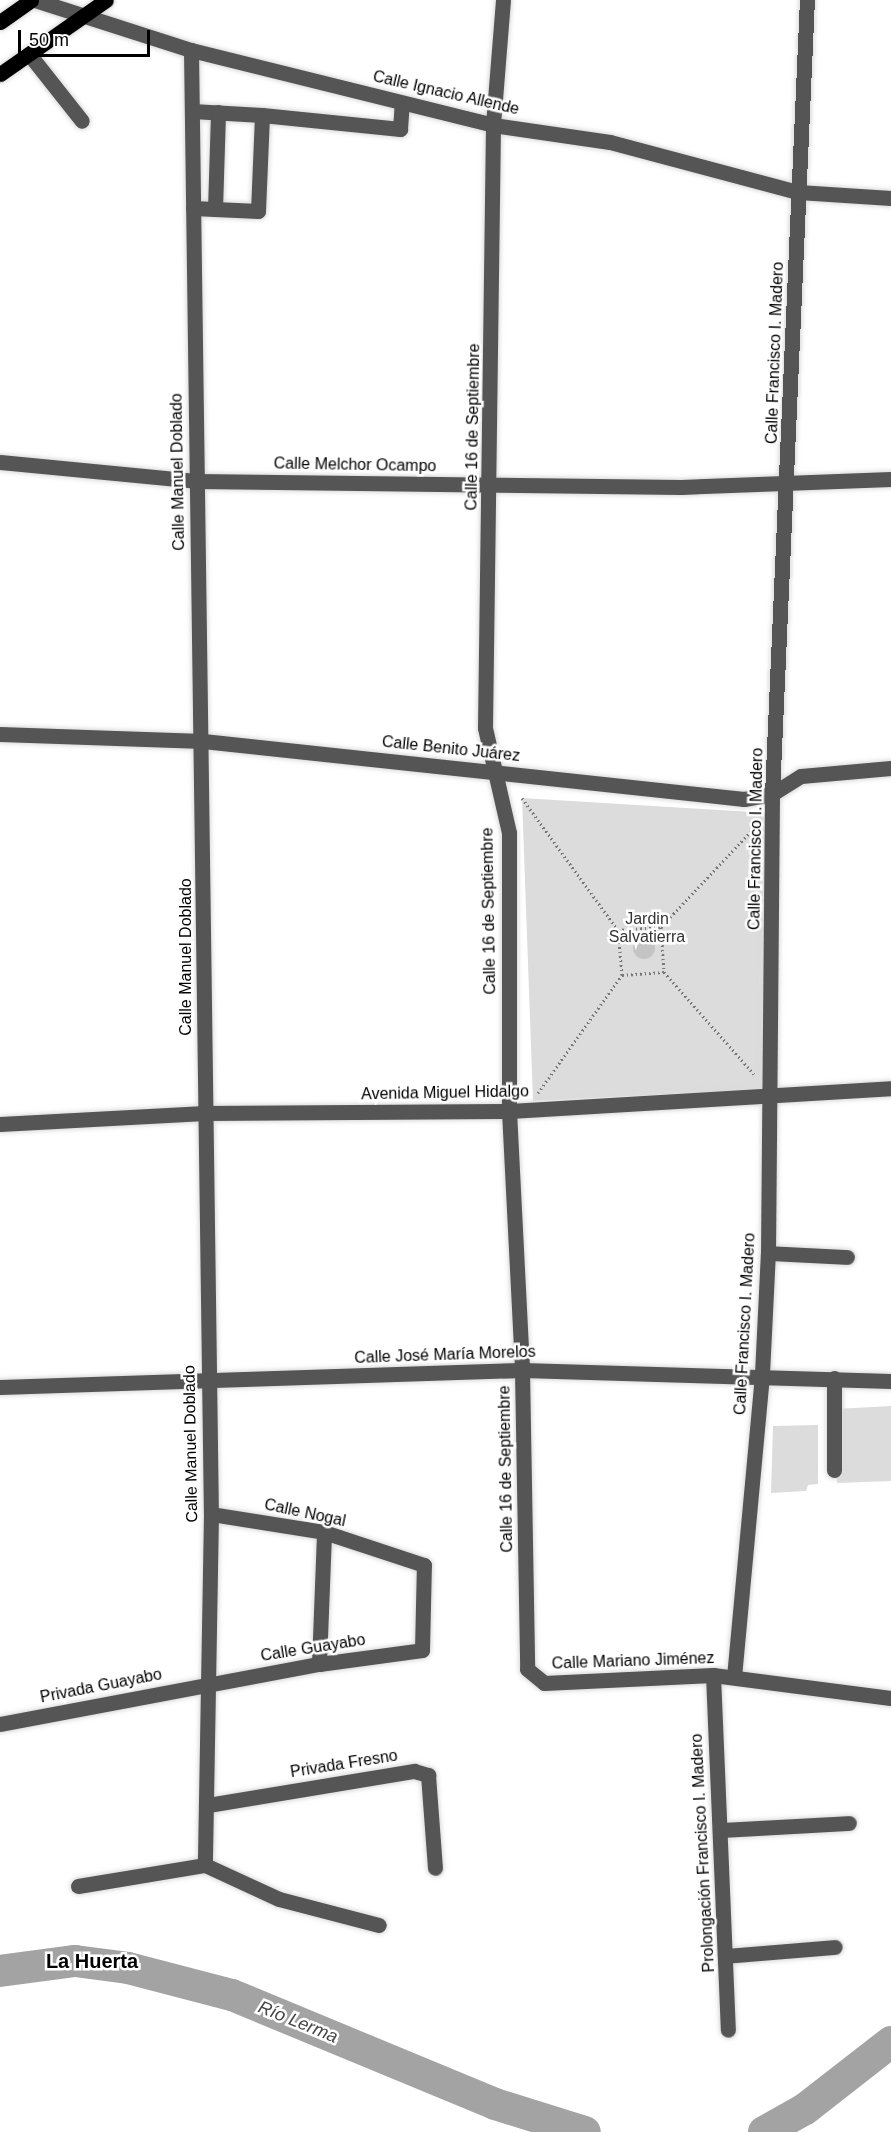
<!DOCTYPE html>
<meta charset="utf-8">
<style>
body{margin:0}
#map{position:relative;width:891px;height:2132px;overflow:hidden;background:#fff;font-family:Arial,sans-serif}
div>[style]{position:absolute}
.green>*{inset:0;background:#dcdcdc}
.river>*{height:32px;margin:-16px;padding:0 16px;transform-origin:16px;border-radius:16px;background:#a3a3a3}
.building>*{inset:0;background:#c4c4c4}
.round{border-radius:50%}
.path>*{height:3px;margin-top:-1.5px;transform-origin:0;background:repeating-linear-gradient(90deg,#777 0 1.5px,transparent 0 4.5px)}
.roads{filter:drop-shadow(0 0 2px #dbdbdb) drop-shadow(0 0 2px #dbdbdb)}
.minor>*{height:15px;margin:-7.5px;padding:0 7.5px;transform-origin:7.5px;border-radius:7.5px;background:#555}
.major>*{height:15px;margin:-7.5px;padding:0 7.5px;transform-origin:7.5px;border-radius:7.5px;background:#000}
span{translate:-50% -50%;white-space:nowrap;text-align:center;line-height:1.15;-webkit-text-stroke:5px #fff;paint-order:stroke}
.street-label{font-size:16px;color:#000}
.park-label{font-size:16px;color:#333}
.water-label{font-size:18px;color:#444;font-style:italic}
.quarter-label{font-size:20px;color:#000;font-weight:700}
.scale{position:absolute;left:18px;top:30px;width:132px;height:27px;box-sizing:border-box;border:3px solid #000;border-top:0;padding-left:8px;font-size:18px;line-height:21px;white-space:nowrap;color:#000;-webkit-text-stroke:4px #fff;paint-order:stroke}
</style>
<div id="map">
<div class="green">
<i style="clip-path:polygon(522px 798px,768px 813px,768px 1089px,533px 1101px)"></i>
<i style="clip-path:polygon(891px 1406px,891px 1481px,837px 1483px,835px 1409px)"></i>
<i style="clip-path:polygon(818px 1425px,818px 1484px,808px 1485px,806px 1491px,771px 1493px,773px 1426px)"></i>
</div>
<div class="river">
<i style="left:0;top:1971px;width:76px;rotate:-7.6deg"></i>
<i style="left:75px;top:1961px;width:53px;rotate:7.5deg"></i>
<i style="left:128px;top:1968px;width:107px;rotate:14.6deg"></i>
<i style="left:232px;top:1995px;width:285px;rotate:22.5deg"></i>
<i style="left:495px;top:2104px;width:94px;rotate:17.3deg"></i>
<i style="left:764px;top:2132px;width:47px;rotate:-29.3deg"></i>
<i style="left:805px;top:2109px;width:109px;rotate:-37.9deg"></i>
</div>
<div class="building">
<i class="round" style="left:633px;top:937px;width:22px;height:22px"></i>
</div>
<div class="path">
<i style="left:522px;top:798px;width:163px;rotate:54deg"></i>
<i style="left:661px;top:927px;width:139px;rotate:-46.8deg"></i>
<i style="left:664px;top:972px;width:136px;rotate:48.6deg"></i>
<i style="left:538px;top:1093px;width:145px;rotate:-54.6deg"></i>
<i style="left:622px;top:975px;width:45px;rotate:-95.1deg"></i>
<i style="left:618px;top:930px;width:43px;rotate:-4deg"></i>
<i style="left:661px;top:927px;width:45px;rotate:86.2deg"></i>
<i style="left:664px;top:972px;width:42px;rotate:175.9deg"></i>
</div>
<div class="roads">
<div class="minor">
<i style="left:35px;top:0;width:164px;rotate:17.8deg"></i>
<i style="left:191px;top:50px;width:311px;rotate:13.9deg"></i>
<i style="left:493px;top:125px;width:118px;rotate:8.3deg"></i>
<i style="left:610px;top:142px;width:195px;rotate:14.9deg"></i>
<i style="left:798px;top:192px;width:93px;rotate:3.7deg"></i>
<i style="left:503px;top:0;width:125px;rotate:94.6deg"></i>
<i style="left:493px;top:125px;width:603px;rotate:90.76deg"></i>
<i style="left:485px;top:728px;width:108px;rotate:77.1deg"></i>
<i style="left:509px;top:833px;width:278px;rotate:90deg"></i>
<i style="left:509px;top:1111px;width:259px;rotate:87.1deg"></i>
<i style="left:522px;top:1370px;width:299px;rotate:89deg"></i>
<i style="left:527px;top:1669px;width:22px;rotate:39deg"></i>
<i style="left:544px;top:1683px;width:169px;rotate:-2.7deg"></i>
<i style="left:713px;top:1675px;width:179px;rotate:7.4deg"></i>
<i style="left:191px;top:50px;width:1464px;rotate:89.22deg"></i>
<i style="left:211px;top:1514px;width:351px;rotate:91deg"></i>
<i style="left:29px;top:54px;width:85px;rotate:51.7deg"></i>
<i style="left:192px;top:111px;width:70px;rotate:3.3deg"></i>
<i style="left:193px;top:208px;width:65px;rotate:2.6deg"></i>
<i style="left:258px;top:211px;width:96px;rotate:-87.6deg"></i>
<i style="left:262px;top:115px;width:139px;rotate:5.8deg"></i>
<i style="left:400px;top:129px;width:26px;rotate:-86deg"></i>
<i style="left:215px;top:209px;width:97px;rotate:-88.2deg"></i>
<i style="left:0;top:462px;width:197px;rotate:5.5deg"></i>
<i style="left:196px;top:481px;width:485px;rotate:0.7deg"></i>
<i style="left:681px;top:487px;width:210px;rotate:-2.2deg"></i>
<i style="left:0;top:734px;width:203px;rotate:2deg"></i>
<i style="left:203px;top:741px;width:544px;rotate:6.12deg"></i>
<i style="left:744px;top:799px;width:28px;rotate:-10deg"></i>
<i style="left:772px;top:794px;width:34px;rotate:-32deg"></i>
<i style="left:801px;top:776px;width:90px;rotate:-5.1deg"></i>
<i style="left:0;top:1124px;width:205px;rotate:-3.1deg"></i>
<i style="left:205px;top:1113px;width:304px;rotate:-0.4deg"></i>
<i style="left:509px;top:1111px;width:383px;rotate:-3.4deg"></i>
<i style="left:768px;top:1253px;width:79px;rotate:2.9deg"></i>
<i style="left:834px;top:1378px;width:92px;rotate:90deg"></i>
<i style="left:0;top:1387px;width:522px;rotate:-1.87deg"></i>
<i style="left:522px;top:1370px;width:369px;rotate:1.7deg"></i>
<i style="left:319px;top:1664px;width:132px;rotate:-87.8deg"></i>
<i style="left:713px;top:1675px;width:355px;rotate:87.6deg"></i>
<i style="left:734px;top:1677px;width:304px;rotate:-84.7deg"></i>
<i style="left:762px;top:1374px;width:121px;rotate:-87.2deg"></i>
<i style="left:768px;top:1253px;width:459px;rotate:-89.5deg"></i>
<i style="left:772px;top:794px;width:795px;rotate:-87.48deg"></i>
<i style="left:0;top:1724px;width:325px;rotate:-10.7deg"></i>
<i style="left:319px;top:1664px;width:104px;rotate:-7.7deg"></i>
<i style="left:422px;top:1650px;width:85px;rotate:-88.7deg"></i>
<i style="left:424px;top:1565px;width:105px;rotate:-161.7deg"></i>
<i style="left:324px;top:1532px;width:114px;rotate:-170.9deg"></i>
<i style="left:208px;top:1805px;width:209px;rotate:-9.4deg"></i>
<i style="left:414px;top:1771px;width:15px;rotate:16deg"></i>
<i style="left:428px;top:1775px;width:93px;rotate:85.7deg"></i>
<i style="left:720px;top:1830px;width:129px;rotate:-3.1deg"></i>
<i style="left:78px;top:1886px;width:129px;rotate:-9.4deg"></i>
<i style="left:205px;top:1865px;width:81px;rotate:24.7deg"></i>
<i style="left:279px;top:1899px;width:103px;rotate:14.6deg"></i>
<i style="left:725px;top:1956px;width:110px;rotate:-4.7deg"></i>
</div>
<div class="major">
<i style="left:0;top:22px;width:38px;rotate:-35deg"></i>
<i style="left:0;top:74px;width:129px;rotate:-34.9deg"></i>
</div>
</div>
<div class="street-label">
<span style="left:446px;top:93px;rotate:13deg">Calle Ignacio Allende</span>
<span style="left:775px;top:353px;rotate:-88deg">Calle Francisco I. Madero</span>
<span style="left:473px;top:427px;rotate:-89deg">Calle 16 de Septiembre</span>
<span style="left:355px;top:465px;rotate:1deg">Calle Melchor Ocampo</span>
<span style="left:178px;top:472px;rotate:-91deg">Calle Manuel Doblado</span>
<span style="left:451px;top:749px;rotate:6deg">Calle Benito Juárez</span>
<span style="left:756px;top:839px;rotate:-89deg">Calle Francisco I. Madero</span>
<span style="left:489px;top:911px;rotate:-91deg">Calle 16 de Septiembre</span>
<span style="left:186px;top:957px;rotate:-90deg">Calle Manuel Doblado</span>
<span style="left:445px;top:1093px;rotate:-1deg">Avenida Miguel Hidalgo</span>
<span style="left:745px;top:1324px;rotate:-87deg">Calle Francisco I. Madero</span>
<span style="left:445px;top:1355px;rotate:-2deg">Calle José María Morelos</span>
<span style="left:191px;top:1444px;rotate:-91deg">Calle Manuel Doblado</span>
<span style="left:506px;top:1469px;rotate:-91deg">Calle 16 de Septiembre</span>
<span style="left:305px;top:1513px;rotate:12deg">Calle Nogal</span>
<span style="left:313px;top:1648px;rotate:-9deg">Calle Guayabo</span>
<span style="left:633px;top:1661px;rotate:-2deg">Calle Mariano Jiménez</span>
<span style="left:101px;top:1686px;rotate:-11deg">Privada Guayabo</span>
<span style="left:344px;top:1764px;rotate:-9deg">Privada Fresno</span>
<span style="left:703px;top:1853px;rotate:-93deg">Prolongación Francisco I. Madero</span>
</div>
<div class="park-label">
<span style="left:647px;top:928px">Jardin<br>Salvatierra</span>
</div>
<div class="water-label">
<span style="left:298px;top:2022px;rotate:22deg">Río Lerma</span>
</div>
<div class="quarter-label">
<span style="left:92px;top:1961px">La Huerta</span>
</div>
<div class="scale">50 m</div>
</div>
